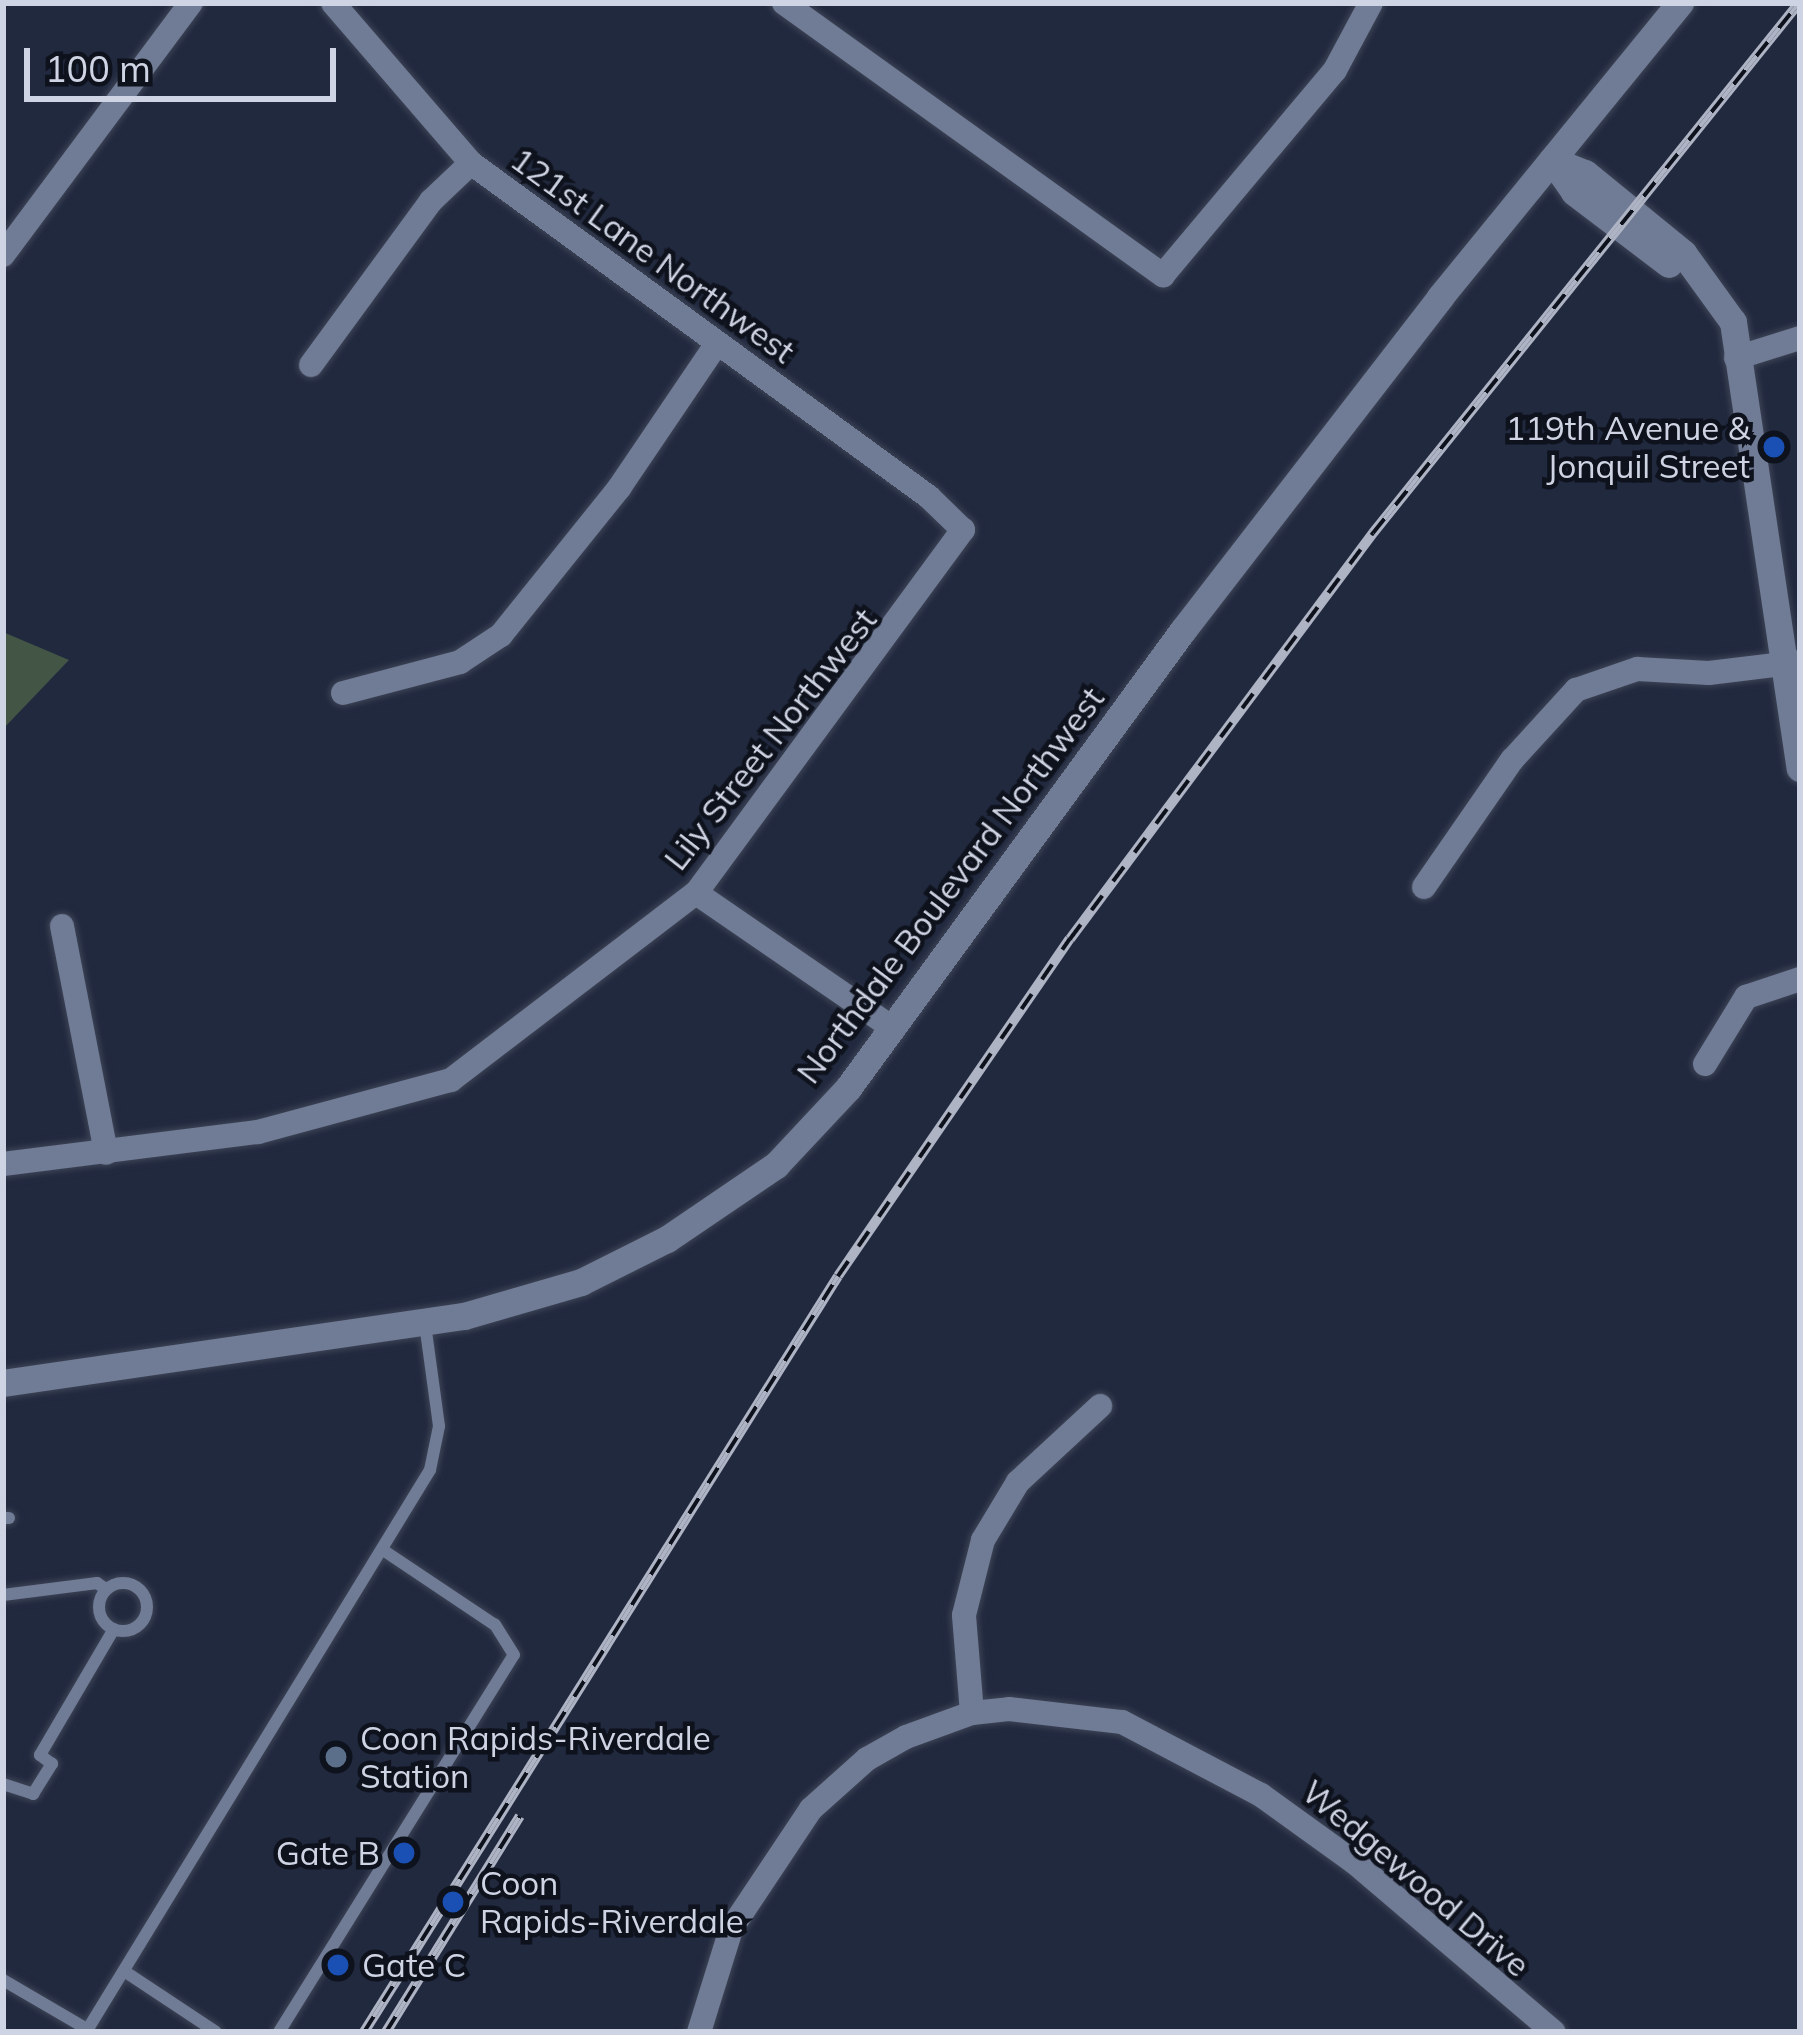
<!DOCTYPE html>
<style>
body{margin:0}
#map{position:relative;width:1803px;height:2035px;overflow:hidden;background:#21293f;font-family:Mulish,sans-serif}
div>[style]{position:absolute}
.green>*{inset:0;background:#435545}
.roads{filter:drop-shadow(0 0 3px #3d4456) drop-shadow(0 0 3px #3d4456)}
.service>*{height:12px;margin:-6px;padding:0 6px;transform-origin:6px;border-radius:6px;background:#707b95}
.service>.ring{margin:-6px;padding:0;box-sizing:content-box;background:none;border:12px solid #707b95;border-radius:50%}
.minor>*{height:24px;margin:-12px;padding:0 12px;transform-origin:12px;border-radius:12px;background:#707b95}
.tertiary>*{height:27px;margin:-13.5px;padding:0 13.5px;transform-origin:13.5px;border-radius:13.5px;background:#707b95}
.rail>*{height:10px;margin-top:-5px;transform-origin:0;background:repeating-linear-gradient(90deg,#0e121c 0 18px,#aeb4c4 0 36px);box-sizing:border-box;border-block:3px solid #aeb4c4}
.dots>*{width:33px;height:33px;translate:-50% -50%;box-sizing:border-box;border:6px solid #0e121c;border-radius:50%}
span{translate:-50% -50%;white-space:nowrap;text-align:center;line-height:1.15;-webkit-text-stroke:9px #0e121c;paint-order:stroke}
.street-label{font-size:33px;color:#ced4e3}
.poi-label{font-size:33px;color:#ced4e3}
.right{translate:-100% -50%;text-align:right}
.left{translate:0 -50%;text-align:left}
.frame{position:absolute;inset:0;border:6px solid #ced4e3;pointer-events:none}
.scale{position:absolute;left:24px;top:48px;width:312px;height:54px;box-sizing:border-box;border:6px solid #ced4e3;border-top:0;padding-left:15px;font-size:36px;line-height:42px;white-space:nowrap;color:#ced4e3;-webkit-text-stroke:9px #0e121c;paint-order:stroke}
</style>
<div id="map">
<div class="green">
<i style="clip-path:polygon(3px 632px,69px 660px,3px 729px)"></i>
</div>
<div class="roads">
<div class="service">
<i style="left:3px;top:1518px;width:6px"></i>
<i class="ring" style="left:99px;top:1583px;width:36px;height:36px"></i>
<i style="left:3px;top:1595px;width:95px;rotate:-7.3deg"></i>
<i style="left:97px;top:1583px;width:11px;rotate:34deg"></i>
<i style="left:3px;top:1784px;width:32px;rotate:18deg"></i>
<i style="left:33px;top:1794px;width:36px;rotate:-58deg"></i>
<i style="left:52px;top:1764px;width:15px;rotate:-143deg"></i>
<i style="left:40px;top:1755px;width:146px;rotate:-59.6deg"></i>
<i style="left:124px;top:1971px;width:110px;rotate:33.5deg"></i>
<i style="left:3px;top:1980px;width:97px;rotate:30.3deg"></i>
<i style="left:86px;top:2032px;width:659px;rotate:-58.53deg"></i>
<i style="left:430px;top:1470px;width:45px;rotate:-78.4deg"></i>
<i style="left:439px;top:1426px;width:103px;rotate:-97.8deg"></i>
<i style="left:279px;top:2032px;width:444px;rotate:-58.1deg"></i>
<i style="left:514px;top:1655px;width:36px;rotate:-122deg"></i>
<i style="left:495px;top:1625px;width:131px;rotate:-146.2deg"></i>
</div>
<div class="minor">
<i style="left:784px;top:3px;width:467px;rotate:35.7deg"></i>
<i style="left:1163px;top:275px;width:268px;rotate:-50deg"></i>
<i style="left:1335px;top:70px;width:76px;rotate:-61.8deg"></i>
<i style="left:3px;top:255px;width:314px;rotate:-53.3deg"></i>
<i style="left:1736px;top:358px;width:67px;rotate:-17.4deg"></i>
<i style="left:311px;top:365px;width:203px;rotate:-53.8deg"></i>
<i style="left:431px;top:201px;width:55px;rotate:-43.5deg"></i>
<i style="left:343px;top:693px;width:121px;rotate:-14.8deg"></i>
<i style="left:460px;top:662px;width:49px;rotate:-33.4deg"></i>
<i style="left:501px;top:635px;width:189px;rotate:-51.2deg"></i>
<i style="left:619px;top:488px;width:175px;rotate:-55.9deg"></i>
<i style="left:1424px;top:887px;width:155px;rotate:-55.3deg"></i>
<i style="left:1512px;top:760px;width:95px;rotate:-47.6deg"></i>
<i style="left:1576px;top:690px;width:65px;rotate:-19deg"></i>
<i style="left:1637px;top:669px;width:72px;rotate:3.2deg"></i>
<i style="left:1709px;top:673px;width:92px;rotate:-6.9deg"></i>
<i style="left:696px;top:893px;width:240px;rotate:34.5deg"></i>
<i style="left:62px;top:926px;width:231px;rotate:79deg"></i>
<i style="left:1705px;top:1064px;width:79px;rotate:-58.5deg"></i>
<i style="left:1746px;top:997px;width:57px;rotate:-18.4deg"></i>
<i style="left:3px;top:1164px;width:257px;rotate:-7.2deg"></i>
<i style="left:258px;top:1132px;width:200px;rotate:-15.1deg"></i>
<i style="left:451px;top:1080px;width:308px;rotate:-37.4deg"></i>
<i style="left:696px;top:893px;width:451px;rotate:-53.7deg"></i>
<i style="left:963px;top:530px;width:47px;rotate:-135.9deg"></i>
<i style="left:929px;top:497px;width:567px;rotate:-143.9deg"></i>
<i style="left:471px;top:163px;width:211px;rotate:-130.8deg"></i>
<i style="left:972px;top:1713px;width:98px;rotate:-94.7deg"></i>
<i style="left:964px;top:1615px;width:77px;rotate:-75.8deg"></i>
<i style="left:983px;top:1540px;width:68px;rotate:-58.9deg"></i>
<i style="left:1018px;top:1482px;width:112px;rotate:-42.8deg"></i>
<i style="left:699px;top:2032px;width:108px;rotate:-72.7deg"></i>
<i style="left:731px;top:1929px;width:144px;rotate:-56.3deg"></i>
<i style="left:811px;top:1809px;width:75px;rotate:-41.8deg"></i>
<i style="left:867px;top:1759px;width:45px;rotate:-29.4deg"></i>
<i style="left:906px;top:1737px;width:70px;rotate:-20deg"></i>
<i style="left:972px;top:1713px;width:37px;rotate:-6deg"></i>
<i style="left:1009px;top:1709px;width:114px;rotate:6.6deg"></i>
<i style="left:1122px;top:1722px;width:157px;rotate:27.7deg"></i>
<i style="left:1261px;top:1795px;width:115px;rotate:35.8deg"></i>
<i style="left:1354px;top:1862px;width:262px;rotate:40.4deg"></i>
</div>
<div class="tertiary">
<i style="left:1552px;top:160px;width:35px;rotate:22deg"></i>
<i style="left:1585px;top:173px;width:127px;rotate:39.2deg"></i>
<i style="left:1683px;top:253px;width:85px;rotate:54.1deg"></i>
<i style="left:1733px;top:322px;width:451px;rotate:81.5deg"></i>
<i style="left:1552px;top:160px;width:39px;rotate:55deg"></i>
<i style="left:1574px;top:192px;width:119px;rotate:37.2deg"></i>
<i style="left:3px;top:1383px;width:466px;rotate:-8.3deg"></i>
<i style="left:464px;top:1316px;width:122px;rotate:-16.2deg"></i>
<i style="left:581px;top:1282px;width:96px;rotate:-26.6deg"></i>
<i style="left:667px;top:1239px;width:132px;rotate:-34.2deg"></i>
<i style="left:776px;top:1165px;width:105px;rotate:-46.9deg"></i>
<i style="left:848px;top:1088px;width:567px;rotate:-53.82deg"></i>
<i style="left:1183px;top:630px;width:421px;rotate:-52.3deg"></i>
<i style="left:1440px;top:297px;width:380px;rotate:-50.8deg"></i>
</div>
</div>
<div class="rail">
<i style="left:364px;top:2032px;width:892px;rotate:-57.91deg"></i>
<i style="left:838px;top:1276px;width:409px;rotate:-55.5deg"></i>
<i style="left:1070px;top:939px;width:507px;rotate:-53.27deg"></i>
<i style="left:1373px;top:533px;width:680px;rotate:-51.21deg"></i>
<i style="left:386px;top:2032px;width:254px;rotate:-58.2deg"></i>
</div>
<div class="dots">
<i style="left:1774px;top:447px;background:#1a4fb4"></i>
<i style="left:336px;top:1757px;background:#5c6f8a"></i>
<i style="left:404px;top:1853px;background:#1a4fb4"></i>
<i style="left:453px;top:1902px;background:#1a4fb4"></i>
<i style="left:338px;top:1965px;background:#1a4fb4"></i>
</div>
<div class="street-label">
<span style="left:653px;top:255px;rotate:36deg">121st Lane Northwest</span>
<span style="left:770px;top:739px;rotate:-52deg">Lily Street Northwest</span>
<span style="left:950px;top:885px;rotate:-53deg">Northdale Boulevard Northwest</span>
<span style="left:1416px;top:1878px;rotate:40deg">Wedgewood Drive</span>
</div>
<div class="poi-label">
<span class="right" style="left:1750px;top:447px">119th Avenue &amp;<br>Jonquil Street</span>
<span class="left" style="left:360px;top:1757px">Coon Rapids-Riverdale<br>Station</span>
<span class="right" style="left:380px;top:1853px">Gate B</span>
<span class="left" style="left:480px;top:1902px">Coon<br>Rapids-Riverdale</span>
<span class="left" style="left:362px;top:1965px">Gate C</span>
</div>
<div class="frame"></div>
<div class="scale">100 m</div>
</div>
